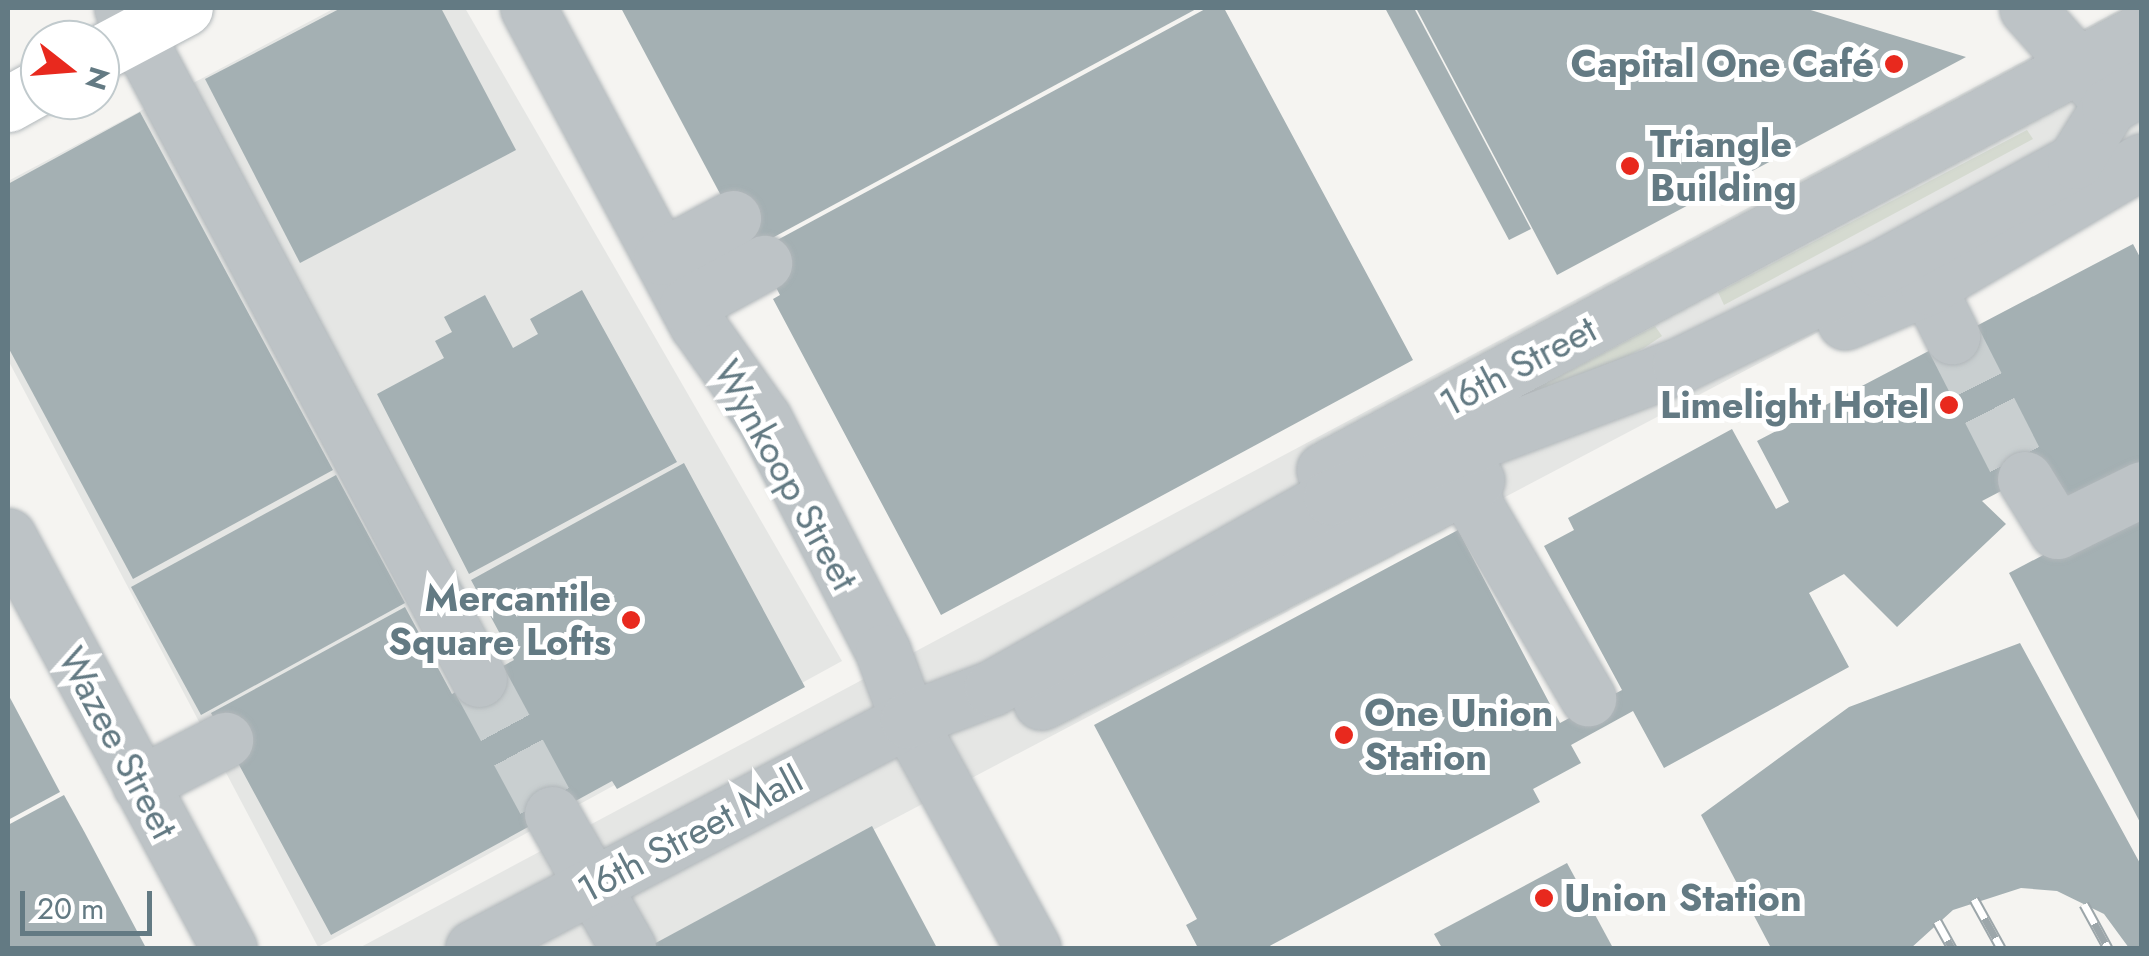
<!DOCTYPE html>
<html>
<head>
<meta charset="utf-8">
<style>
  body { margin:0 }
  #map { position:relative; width:2149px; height:956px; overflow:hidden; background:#f5f4f1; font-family:Jost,sans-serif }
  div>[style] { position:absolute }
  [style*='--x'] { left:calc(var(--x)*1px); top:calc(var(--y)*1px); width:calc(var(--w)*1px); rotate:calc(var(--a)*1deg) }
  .built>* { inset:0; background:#e5e6e4 }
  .green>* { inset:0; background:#d5dad0 }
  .building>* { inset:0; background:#a4b0b3 }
  .minor-tunnel>* { height:55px; margin-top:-27.5px; transform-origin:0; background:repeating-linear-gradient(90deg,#c9cfd0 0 55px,transparent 0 83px) }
  .roads { filter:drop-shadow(0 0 2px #b1b7ba) drop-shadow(0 0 2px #b1b7ba) }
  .minor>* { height:55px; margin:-27.5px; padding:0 27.5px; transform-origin:27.5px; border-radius:27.5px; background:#bdc3c6 }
  .major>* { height:55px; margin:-27.5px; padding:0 27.5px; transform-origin:27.5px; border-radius:27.5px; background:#fff }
  .rail>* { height:11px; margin-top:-5.5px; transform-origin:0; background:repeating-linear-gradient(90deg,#fff 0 22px,#9ca6aa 0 44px); box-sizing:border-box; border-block:2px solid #9ca6aa }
  .dots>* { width:28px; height:28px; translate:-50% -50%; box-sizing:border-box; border:5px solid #fff; border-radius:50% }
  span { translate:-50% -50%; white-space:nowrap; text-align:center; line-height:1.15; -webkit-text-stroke:10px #fff; paint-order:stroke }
  .poi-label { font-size:38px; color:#637a83; font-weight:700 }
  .right { translate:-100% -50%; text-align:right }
  .left { translate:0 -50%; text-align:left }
  .street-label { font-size:38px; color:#637a83 }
  .frame { position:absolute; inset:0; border:10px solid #637a83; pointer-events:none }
  .north { position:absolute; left:20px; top:20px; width:100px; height:100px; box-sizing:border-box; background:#fff; border:2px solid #c1cacd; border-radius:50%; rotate:107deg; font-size:28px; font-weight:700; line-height:40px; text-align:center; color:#637a83 }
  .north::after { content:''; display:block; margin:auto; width:35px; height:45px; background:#e8291e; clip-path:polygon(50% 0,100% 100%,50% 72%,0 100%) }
  .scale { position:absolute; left:20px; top:891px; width:132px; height:45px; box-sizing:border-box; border:5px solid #637a83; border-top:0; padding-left:12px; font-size:30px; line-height:35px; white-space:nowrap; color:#637a83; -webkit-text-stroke:8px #fff; paint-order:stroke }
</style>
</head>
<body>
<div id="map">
  <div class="built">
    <div style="clip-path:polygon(335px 8px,465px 8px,842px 661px,318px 947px,8px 360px,8px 181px)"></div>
    <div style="clip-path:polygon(2123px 8px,2141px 8px,2141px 162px,649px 948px,359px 948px)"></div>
  </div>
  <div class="green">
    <div style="clip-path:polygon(2027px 130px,2033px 139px,1724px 305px,1718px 292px)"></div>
    <div style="clip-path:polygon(1655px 326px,1662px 336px,1644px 348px,1549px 395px,1514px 400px)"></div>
  </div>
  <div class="building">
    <div style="clip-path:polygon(341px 8px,441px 8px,516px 150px,300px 263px,205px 79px)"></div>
    <div style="clip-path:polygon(621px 8px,1198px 8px,750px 250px)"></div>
    <div style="clip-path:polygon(1207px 8px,1224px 8px,1413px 360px,941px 615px,773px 299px,780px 295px,757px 251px)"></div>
    <div style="clip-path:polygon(1385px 8px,1414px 8px,1531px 229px,1509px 240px)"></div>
    <div style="clip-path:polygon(1416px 8px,1804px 8px,1966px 57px,1557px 275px)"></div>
    <div style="clip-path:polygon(140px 112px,333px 470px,133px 579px,8px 347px,8px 184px)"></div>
    <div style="clip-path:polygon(2133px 244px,2142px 261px,2142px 476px,2050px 526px,2026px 478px,1982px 501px,2006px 524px,1897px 627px,1844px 574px,1809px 593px,1849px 667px,1664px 768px,1633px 711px,1571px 745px,1581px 763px,1533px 789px,1540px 802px,1266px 948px,1198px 948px,1186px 925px,1197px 919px,1094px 725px,1458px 530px,1560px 723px,1622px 690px,1544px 546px,1574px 530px,1568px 518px,1732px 429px,1776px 509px,1789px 502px,1757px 441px)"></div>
    <div style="clip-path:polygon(582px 290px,677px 462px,469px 574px,377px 394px,444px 358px,435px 341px,452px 332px,444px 317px,485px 295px,513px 348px,538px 334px,530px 319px)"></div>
    <div style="clip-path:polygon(684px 463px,805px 687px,617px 789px,612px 781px,331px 935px,211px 713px,405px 607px,452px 694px,514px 660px,471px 580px)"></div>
    <div style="clip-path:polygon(336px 475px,405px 603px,201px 715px,131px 587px)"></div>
    <div style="clip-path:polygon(2142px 503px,2142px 826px,2009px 573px)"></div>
    <div style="clip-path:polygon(2020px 643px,2142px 867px,2142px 948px,2129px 948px,2104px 914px,2057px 891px,2021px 888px,1953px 910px,1911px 948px,1771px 948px,1701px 815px,1849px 707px)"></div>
    <div style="clip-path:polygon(8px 694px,60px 792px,8px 820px)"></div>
    <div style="clip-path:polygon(64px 795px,85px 833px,146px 948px,8px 948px,8px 825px)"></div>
    <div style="clip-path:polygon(872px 826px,937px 948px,653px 948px,652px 945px)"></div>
    <div style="clip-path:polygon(1567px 863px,1613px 948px,1442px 948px,1434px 934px)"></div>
  </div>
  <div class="minor-tunnel">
    <div style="--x:1952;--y:336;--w:161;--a:63"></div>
    <div style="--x:479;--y:679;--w:153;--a:61.6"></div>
  </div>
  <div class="roads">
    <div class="minor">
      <div style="--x:122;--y:8;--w:760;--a:61.99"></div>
      <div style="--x:528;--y:8;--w:358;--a:61.9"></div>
      <div style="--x:697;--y:324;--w:116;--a:54.8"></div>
      <div style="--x:764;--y:419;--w:262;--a:62.9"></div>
      <div style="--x:883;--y:652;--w:72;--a:69.8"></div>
      <div style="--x:908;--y:720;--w:260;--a:61.3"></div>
      <div style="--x:2027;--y:8;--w:106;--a:48.5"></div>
      <div style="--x:1911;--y:253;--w:93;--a:63.7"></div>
      <div style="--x:661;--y:257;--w:82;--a:-28.4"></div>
      <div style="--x:687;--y:305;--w:88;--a:-28.6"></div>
      <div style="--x:1845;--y:322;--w:90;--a:-22.9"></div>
      <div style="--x:1928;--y:287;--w:248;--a:-30.5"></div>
      <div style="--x:1455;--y:452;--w:65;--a:68.2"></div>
      <div style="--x:1479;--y:512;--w:216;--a:59.6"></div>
      <div style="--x:1324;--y:470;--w:928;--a:-28.22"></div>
      <div style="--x:2025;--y:479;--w:61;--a:58.4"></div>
      <div style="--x:2057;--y:531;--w:95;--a:-26.3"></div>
      <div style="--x:8;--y:536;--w:468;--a:61.8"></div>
      <div style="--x:1041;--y:702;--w:489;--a:-27"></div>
      <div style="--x:140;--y:784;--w:96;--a:-27.4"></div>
      <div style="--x:552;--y:814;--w:154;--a:60.4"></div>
      <div style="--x:473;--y:948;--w:491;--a:-27.7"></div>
      <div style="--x:908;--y:720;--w:90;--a:-20.9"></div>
      <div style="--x:992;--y:688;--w:389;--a:-29.4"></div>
      <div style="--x:1331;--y:497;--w:373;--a:-20.7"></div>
      <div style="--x:1680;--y:365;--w:220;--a:-25.9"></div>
      <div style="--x:1878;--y:269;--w:225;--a:-28.7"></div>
      <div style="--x:2075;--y:161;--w:65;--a:-58.3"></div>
      <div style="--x:2109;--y:106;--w:38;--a:-30"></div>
    </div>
    <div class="major">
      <div style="--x:100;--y:53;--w:96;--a:-27.9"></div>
      <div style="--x:8;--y:104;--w:37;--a:-29"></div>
    </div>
  </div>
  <div class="rail">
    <div style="--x:1974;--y:899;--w:56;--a:61.1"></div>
    <div style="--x:2084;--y:904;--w:50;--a:61.4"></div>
    <div style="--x:1937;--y:921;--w:31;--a:61"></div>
  </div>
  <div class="dots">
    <div style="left:1894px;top:64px;background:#e8291e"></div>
    <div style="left:1630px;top:166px;background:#e8291e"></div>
    <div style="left:1949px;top:405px;background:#e8291e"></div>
    <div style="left:631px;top:620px;background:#e8291e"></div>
    <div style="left:1344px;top:735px;background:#e8291e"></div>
    <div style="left:1544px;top:898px;background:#e8291e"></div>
  </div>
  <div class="poi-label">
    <span class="right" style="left:1874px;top:64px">Capital One Café</span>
    <span class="left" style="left:1650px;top:166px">Triangle<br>Building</span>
    <span class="right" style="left:1929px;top:405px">Limelight Hotel</span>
    <span class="right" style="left:611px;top:620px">Mercantile<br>Square Lofts</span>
    <span class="left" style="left:1364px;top:735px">One Union<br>Station</span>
    <span class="left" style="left:1564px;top:898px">Union Station</span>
  </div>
  <div class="street-label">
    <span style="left:1518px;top:366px;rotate:-28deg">16th Street</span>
    <span style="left:786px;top:475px;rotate:61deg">Wynkoop Street</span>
    <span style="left:118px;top:743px;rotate:62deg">Wazee Street</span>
    <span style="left:690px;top:834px;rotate:-28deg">16th Street Mall</span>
  </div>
  <div class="frame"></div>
  <div class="north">N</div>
  <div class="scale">20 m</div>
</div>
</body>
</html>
